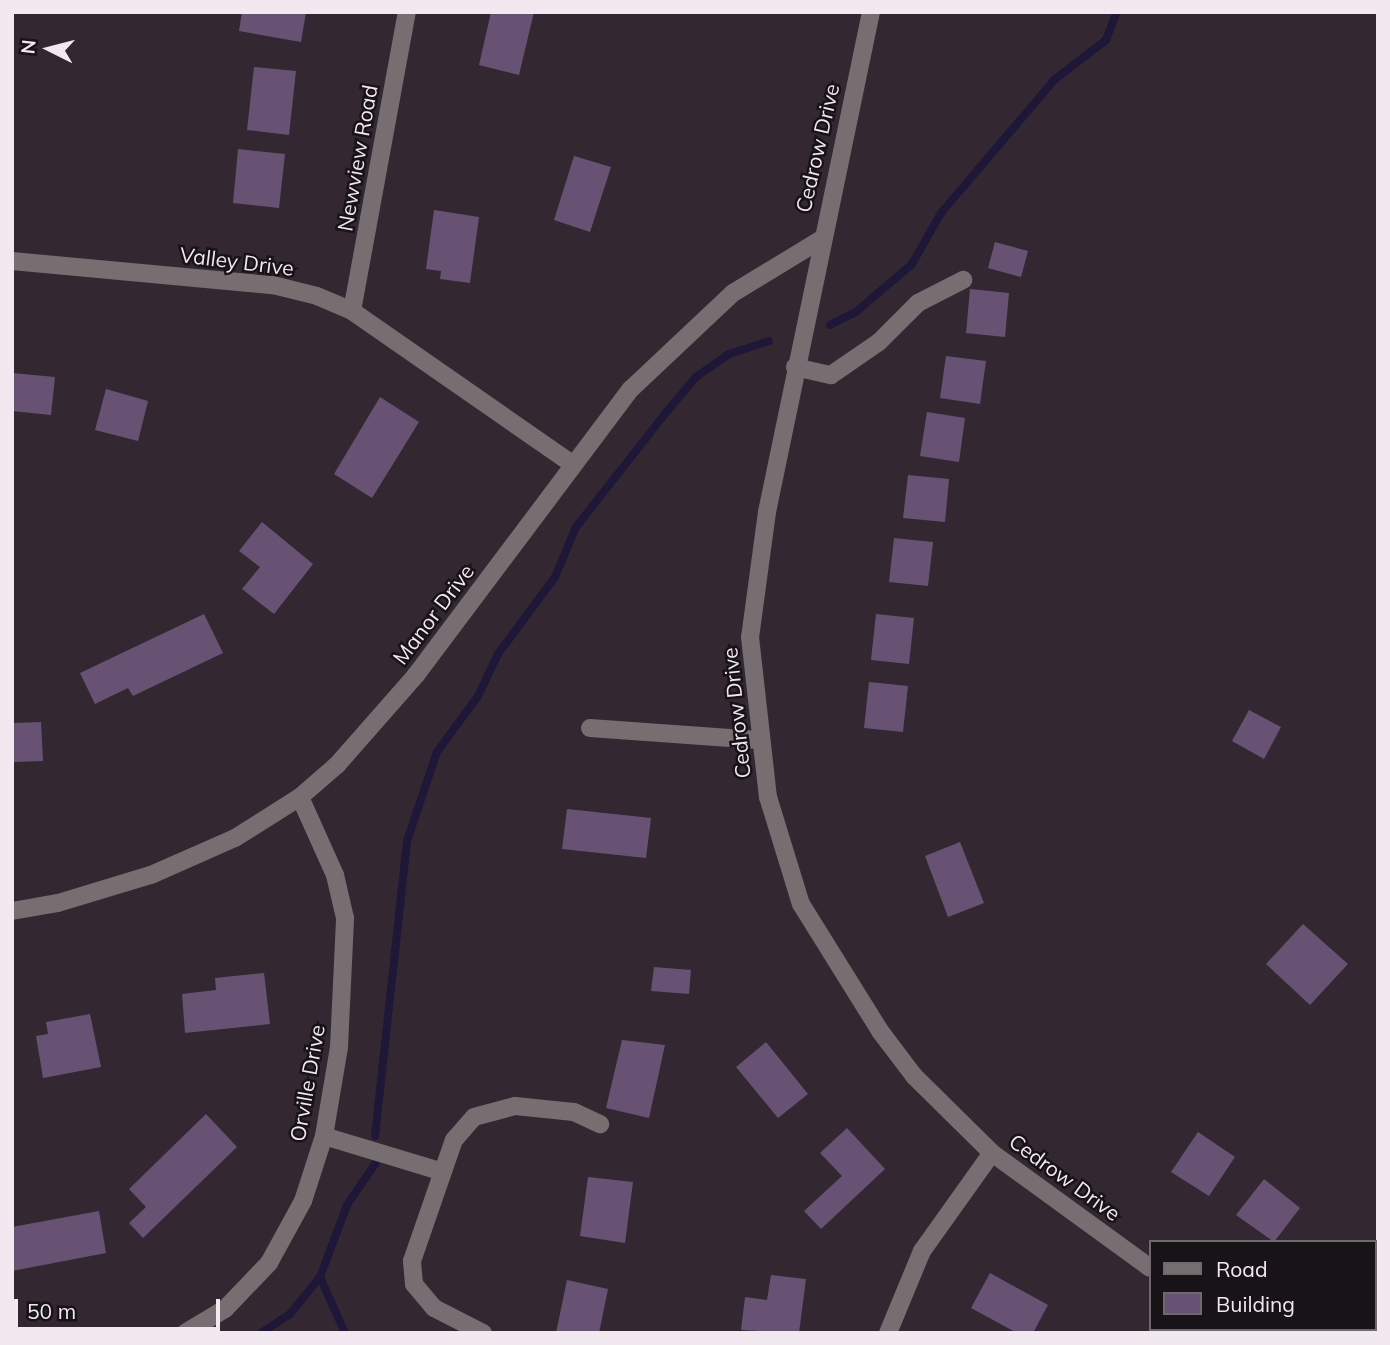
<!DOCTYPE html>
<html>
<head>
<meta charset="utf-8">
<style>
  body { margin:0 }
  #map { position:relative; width:1390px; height:1345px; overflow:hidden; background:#332831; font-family:Mulish,sans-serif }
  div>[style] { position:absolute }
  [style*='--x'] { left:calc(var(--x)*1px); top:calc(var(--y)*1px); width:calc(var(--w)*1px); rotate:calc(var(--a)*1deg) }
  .stream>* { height:8px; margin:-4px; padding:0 4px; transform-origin:4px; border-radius:4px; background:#1e1737 }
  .building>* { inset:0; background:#675274 }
  .minor>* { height:18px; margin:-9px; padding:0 9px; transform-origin:9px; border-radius:9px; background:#766e71 }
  span { translate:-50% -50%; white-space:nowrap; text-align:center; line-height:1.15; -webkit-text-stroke:5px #181317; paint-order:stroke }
  .street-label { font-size:21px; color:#f1e9ef }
  .frame { position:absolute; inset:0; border:14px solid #f1e9ef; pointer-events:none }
  .legend { position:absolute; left:1149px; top:1240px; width:228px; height:91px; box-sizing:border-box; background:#181317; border:2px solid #6f696d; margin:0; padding:9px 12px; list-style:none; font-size:21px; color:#f1e9ef }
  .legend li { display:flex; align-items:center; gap:14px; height:35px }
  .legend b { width:35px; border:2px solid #6f696d }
  .north { position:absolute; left:14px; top:14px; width:70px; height:70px; -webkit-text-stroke:5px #181317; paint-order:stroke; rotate:276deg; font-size:19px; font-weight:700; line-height:28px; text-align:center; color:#f1e9ef }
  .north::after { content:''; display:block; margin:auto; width:24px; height:32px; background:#f1e9ef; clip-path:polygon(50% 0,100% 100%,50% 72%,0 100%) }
  .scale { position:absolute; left:14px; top:1299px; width:206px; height:32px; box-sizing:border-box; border:4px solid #f1e9ef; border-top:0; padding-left:9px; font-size:21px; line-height:24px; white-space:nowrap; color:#f1e9ef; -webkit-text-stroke:5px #181317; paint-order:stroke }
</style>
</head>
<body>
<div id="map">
  <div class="stream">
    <div style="--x:830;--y:325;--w:30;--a:-27"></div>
    <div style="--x:857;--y:311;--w:72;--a:-40.5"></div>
    <div style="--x:912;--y:264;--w:59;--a:-60.4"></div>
    <div style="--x:941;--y:213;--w:175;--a:-49.6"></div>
    <div style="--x:1054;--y:80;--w:66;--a:-37.6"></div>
    <div style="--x:1106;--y:40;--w:30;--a:-69"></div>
    <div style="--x:375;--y:1136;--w:297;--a:-83.8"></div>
    <div style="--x:407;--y:841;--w:94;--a:-71.4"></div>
    <div style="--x:437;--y:752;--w:69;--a:-53.8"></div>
    <div style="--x:478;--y:696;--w:47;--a:-64.5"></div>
    <div style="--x:498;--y:654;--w:96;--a:-53.5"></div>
    <div style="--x:555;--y:577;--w:54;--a:-67.2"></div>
    <div style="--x:576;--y:527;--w:150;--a:-51.8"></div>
    <div style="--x:669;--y:409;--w:42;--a:-49.8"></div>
    <div style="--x:696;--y:377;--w:40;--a:-34.9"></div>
    <div style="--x:729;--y:354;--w:42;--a:-18"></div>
    <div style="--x:320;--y:1277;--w:61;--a:65.9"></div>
    <div style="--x:261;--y:1333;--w:35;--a:-33"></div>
    <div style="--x:290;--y:1314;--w:48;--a:-51"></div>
    <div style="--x:320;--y:1277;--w:77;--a:-69.4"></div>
    <div style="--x:347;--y:1205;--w:50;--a:-55.7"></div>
  </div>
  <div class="building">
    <div style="clip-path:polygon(242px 12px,306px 12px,301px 42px,239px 31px)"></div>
    <div style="clip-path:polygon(491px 12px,534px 12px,519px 75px,479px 65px)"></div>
    <div style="clip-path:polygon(254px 67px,296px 71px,289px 135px,247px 130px)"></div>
    <div style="clip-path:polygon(238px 149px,285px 154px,279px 208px,233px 203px)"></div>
    <div style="clip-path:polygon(574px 156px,611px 167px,590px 232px,554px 220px)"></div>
    <div style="clip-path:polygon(434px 210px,479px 217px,470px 283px,440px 279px,441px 271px,426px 269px)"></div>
    <div style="clip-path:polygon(995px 242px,1028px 251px,1021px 277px,988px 268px)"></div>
    <div style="clip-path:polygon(970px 289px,1009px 293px,1005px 337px,966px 333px)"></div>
    <div style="clip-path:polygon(946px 356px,986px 361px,980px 404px,940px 398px)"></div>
    <div style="clip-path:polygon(12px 373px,55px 377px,51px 415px,12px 411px)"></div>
    <div style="clip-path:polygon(106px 389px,148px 401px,138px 441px,95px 430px)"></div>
    <div style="clip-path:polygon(380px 397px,419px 422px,372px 498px,334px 474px)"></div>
    <div style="clip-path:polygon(927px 412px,965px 418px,959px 462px,920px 456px)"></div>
    <div style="clip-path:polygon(908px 475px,949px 479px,945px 522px,903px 518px)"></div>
    <div style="clip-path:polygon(262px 522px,313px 564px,274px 614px,242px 589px,260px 567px,239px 551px)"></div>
    <div style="clip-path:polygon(894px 538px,933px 542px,928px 586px,889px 582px)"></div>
    <div style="clip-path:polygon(204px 614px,223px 653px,133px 696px,128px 688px,95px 704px,80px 673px)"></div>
    <div style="clip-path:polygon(876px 614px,914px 618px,909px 664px,871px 660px)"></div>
    <div style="clip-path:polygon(869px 682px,908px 686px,903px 732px,864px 728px)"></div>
    <div style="clip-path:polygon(1249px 710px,1281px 727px,1264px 759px,1232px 741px)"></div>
    <div style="clip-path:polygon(41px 722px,43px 761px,12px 762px,12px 723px)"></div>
    <div style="clip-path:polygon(567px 809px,651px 818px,646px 858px,562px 849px)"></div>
    <div style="clip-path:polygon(960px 842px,984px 903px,948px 917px,925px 856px)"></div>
    <div style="clip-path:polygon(1303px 924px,1348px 964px,1310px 1005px,1266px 964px)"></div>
    <div style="clip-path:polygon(654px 967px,691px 970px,689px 994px,651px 991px)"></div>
    <div style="clip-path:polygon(264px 973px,270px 1024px,185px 1033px,182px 994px,216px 990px,215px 978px)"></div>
    <div style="clip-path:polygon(90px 1014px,101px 1067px,43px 1078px,36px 1036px,48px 1034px,46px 1022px)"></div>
    <div style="clip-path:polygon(622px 1040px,665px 1045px,649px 1118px,606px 1108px)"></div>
    <div style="clip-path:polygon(766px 1042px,808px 1094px,778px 1118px,736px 1067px)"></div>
    <div style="clip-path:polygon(206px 1114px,237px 1147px,143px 1238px,129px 1223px,146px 1207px,129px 1189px)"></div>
    <div style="clip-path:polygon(847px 1128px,885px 1169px,821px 1229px,804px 1211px,842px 1176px,820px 1153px)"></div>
    <div style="clip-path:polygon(1198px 1132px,1235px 1157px,1209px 1196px,1171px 1172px)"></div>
    <div style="clip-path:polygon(588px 1177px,633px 1182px,625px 1243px,580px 1236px)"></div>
    <div style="clip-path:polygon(1264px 1179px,1300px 1208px,1274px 1242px,1236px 1215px)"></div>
    <div style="clip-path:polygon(99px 1211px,106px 1253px,12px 1271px,12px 1227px)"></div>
    <div style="clip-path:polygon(990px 1273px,1048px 1305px,1033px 1333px,1017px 1333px,971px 1308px)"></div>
    <div style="clip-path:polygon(771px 1275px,806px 1279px,799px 1333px,741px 1330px,745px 1297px,767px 1300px)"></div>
    <div style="clip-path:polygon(567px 1280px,608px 1289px,599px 1333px,556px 1333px)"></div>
  </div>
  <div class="minor">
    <div style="--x:871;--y:12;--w:511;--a:101.75"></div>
    <div style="--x:767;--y:512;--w:126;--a:97.7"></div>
    <div style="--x:750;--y:637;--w:161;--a:83.6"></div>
    <div style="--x:768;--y:797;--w:112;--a:72.9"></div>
    <div style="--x:801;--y:904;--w:150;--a:58.1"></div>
    <div style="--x:880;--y:1031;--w:56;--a:52.9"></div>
    <div style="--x:914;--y:1076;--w:110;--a:44.6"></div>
    <div style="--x:992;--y:1153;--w:195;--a:36"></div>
    <div style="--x:12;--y:261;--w:262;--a:5.3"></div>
    <div style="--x:273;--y:285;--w:45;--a:14"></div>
    <div style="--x:317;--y:296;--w:38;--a:23"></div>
    <div style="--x:352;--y:311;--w:268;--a:34.8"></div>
    <div style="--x:352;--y:311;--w:304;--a:-79.6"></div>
    <div style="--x:795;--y:367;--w:37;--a:13"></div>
    <div style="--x:831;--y:375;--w:58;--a:-34.5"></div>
    <div style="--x:879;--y:342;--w:55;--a:-45"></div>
    <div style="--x:918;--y:303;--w:51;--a:-27.1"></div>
    <div style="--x:590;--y:728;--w:168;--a:4.1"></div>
    <div style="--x:12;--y:911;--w:47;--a:-9.9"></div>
    <div style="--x:58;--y:903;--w:97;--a:-16.8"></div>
    <div style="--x:151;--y:875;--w:92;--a:-23.8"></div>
    <div style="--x:235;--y:838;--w:77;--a:-32.2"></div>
    <div style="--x:300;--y:797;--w:49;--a:-40.9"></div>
    <div style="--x:337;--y:765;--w:120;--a:-48.7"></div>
    <div style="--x:416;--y:675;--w:358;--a:-53.1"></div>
    <div style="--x:631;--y:389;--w:140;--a:-43.3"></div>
    <div style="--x:733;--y:293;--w:102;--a:-31.3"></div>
    <div style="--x:324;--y:1136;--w:124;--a:16.8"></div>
    <div style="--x:1239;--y:1329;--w:6;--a:39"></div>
    <div style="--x:185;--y:1333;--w:47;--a:-31"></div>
    <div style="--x:225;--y:1309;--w:64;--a:-46.3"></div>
    <div style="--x:269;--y:1263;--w:71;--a:-61.3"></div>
    <div style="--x:303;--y:1201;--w:68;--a:-72.1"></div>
    <div style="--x:324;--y:1136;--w:90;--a:-80.4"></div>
    <div style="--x:339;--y:1047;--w:129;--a:-87.3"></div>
    <div style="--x:345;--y:918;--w:44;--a:-103.1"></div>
    <div style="--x:335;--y:875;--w:85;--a:-114.2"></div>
    <div style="--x:483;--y:1333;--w:55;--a:-153"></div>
    <div style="--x:434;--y:1308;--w:31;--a:-130"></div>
    <div style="--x:414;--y:1284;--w:23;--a:-95"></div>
    <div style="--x:412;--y:1261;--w:128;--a:-70.9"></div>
    <div style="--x:454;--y:1140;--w:30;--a:-49"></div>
    <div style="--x:474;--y:1117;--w:42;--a:-15"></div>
    <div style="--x:515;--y:1106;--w:59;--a:5.8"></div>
    <div style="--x:574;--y:1112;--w:29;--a:25"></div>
    <div style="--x:888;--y:1333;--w:89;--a:-67.5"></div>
    <div style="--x:922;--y:1251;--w:120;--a:-54.5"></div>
  </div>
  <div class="street-label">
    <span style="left:817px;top:148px;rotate:-77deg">Cedrow Drive</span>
    <span style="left:357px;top:158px;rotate:-80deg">Newview Road</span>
    <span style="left:237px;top:261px;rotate:7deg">Valley Drive</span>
    <span style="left:433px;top:614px;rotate:-53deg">Manor Drive</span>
    <span style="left:736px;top:713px;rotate:-96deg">Cedrow Drive</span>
    <span style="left:307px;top:1083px;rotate:-80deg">Orville Drive</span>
    <span style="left:1065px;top:1177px;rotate:36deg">Cedrow Drive</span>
  </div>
  <div class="frame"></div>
  <ul class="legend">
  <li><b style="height:9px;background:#766e71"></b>Road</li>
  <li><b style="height:19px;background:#675274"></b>Building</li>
  </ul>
  <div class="north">N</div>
  <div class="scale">50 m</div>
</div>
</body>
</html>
